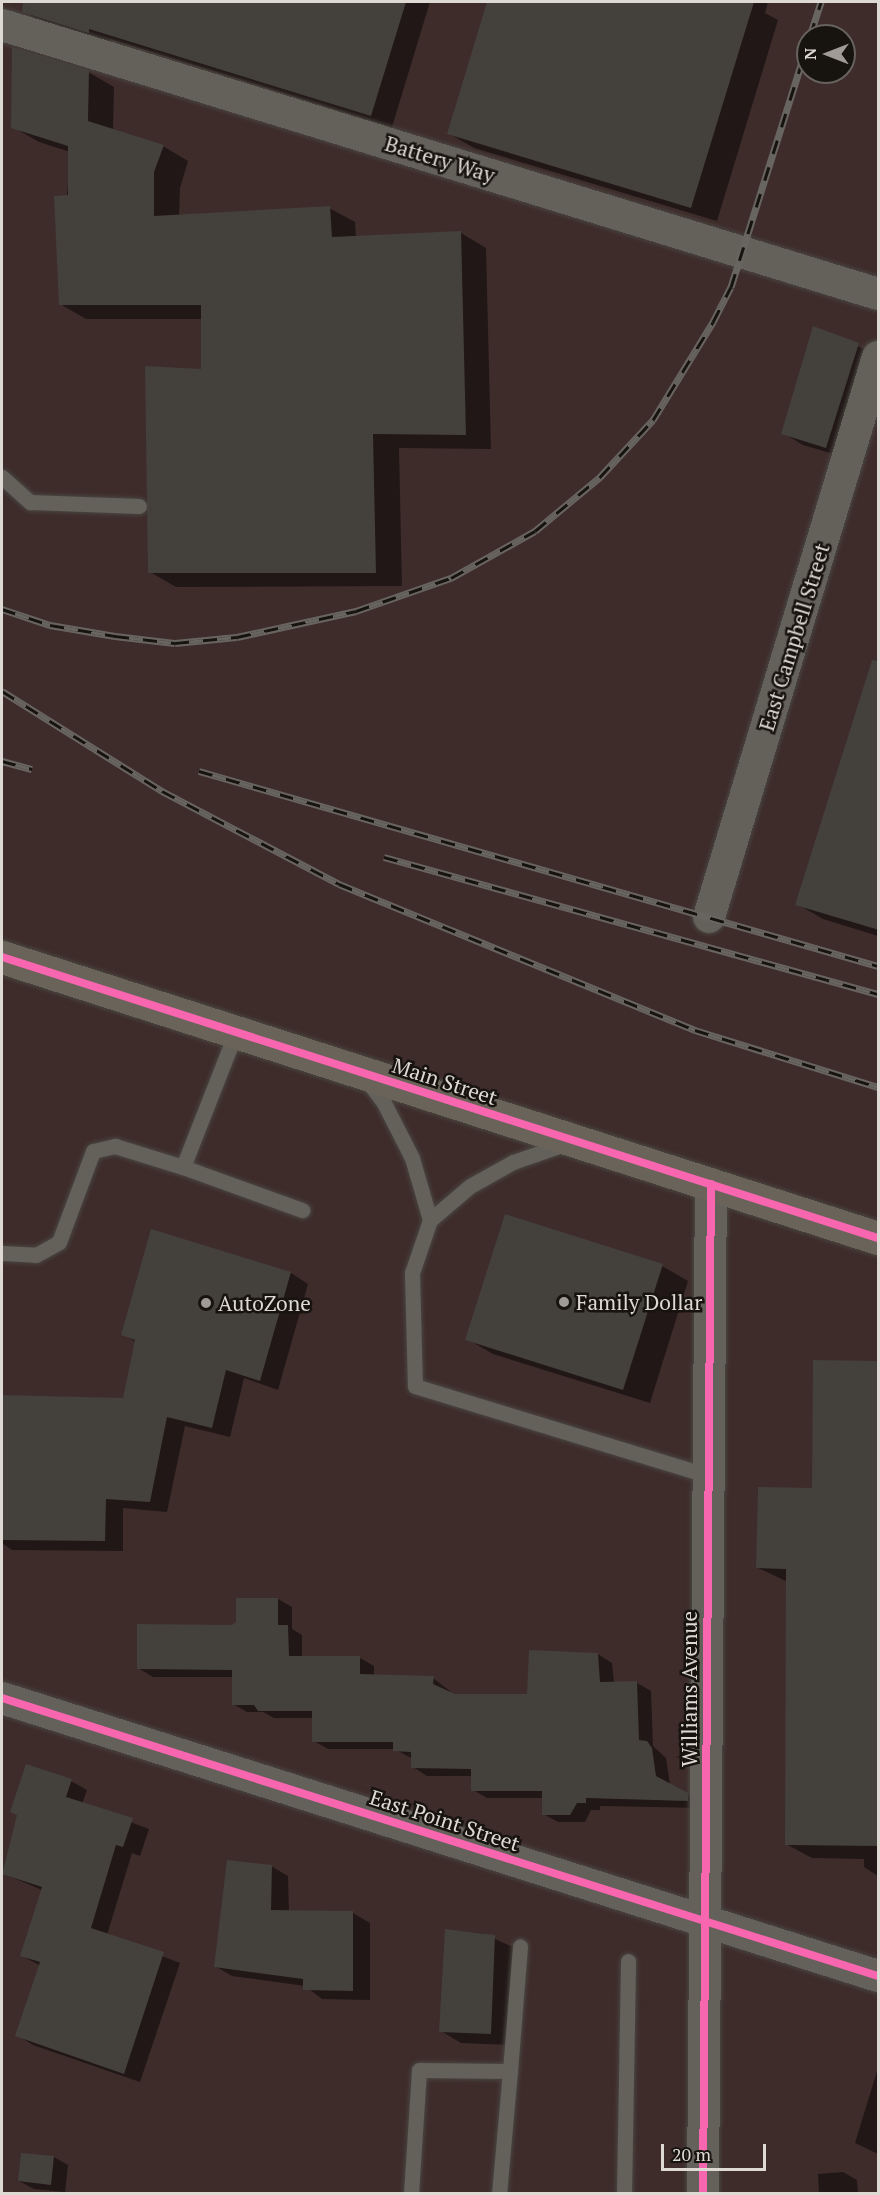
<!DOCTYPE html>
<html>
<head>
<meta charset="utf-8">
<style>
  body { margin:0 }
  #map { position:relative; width:880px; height:2195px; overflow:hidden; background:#2d2923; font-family:"PT Serif",serif }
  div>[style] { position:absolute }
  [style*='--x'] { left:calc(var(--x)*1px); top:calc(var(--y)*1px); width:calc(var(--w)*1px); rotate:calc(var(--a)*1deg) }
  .commercial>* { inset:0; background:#3e2c2a }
  .shadow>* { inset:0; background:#0007 }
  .building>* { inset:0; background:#44403c }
  .roads { filter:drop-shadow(0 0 2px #494640) drop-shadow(0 0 2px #494640) }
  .lane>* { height:15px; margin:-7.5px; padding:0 7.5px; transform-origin:7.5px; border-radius:7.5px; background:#64605a }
  .street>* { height:32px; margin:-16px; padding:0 16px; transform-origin:16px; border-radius:16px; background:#64605a }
  .primary>* { height:33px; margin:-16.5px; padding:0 16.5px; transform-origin:16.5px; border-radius:16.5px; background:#6a6359 }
  .rail>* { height:7px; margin-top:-3.5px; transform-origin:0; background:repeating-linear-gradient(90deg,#17130e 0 14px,#686560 0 28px); box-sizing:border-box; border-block:2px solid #686560 }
  .cycleway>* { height:8px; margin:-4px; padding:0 4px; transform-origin:4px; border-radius:4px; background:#f766af }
  .dots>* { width:16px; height:16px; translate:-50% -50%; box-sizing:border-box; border:3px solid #17130e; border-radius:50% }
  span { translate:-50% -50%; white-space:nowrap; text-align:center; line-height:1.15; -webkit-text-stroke:5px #17130e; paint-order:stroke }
  .street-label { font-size:21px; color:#ded9d2 }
  .poi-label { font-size:21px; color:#ded9d2 }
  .left { translate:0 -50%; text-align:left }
  .frame { position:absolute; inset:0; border:3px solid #ded9d2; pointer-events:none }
  .north { position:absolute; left:796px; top:24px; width:60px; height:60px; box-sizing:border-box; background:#17130e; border:2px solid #67625c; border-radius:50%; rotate:270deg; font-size:16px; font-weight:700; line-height:24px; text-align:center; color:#ded9d2 }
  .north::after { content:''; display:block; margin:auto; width:21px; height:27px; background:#a09b95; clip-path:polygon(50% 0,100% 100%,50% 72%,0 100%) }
  .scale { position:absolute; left:661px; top:2144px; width:105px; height:27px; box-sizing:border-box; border:3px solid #ded9d2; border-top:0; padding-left:8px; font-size:18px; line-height:21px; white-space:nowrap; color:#ded9d2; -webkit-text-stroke:4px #17130e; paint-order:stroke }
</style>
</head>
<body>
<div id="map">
  <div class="commercial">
    <div style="clip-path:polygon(evenodd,2px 2px,878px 2px,878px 2193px,2px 2193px,2px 2px,808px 36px,844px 36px,844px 72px,808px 72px,808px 36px)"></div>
  </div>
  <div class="shadow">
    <div style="clip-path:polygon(26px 2px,430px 2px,392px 127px,110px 39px,110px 44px,44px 23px,23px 11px)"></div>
    <div style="clip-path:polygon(489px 2px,768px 2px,765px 13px,778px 20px,717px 221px,474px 148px,448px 133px)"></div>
    <div style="clip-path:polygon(88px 72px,114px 87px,113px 131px,163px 146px,188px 161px,180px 188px,179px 216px,329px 208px,355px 222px,356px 238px,461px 233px,486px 248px,491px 449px,399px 448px,402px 586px,176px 587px,150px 572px,203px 370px,202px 319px,86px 319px,60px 304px,70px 152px,39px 142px,13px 127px)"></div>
    <div style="clip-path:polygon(814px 328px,878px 355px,847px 458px,803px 445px,783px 433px)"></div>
    <div style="clip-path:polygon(878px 667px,878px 936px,823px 919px,797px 904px)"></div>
    <div style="clip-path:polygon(152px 1231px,291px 1273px,308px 1284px,278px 1390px,244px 1378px,230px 1437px,185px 1426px,167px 1512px,123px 1508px,123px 1551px,12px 1550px,2px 1543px,2px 1396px,124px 1400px,136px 1342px,122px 1334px)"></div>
    <div style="clip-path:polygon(662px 1266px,688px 1281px,650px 1403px,493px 1354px,467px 1339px)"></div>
    <div style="clip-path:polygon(878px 1362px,878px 1876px,864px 1867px,864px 1859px,812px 1858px,786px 1844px,788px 1582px,758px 1568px,813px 1490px)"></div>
    <div style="clip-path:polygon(278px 1599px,292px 1607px,292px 1629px,302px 1635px,302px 1657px,360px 1658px,374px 1666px,374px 1676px,433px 1678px,455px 1695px,528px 1695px,598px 1654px,612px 1663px,614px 1683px,637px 1683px,651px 1691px,653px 1746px,666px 1758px,670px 1785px,702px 1803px,702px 1808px,600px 1806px,600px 1810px,591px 1810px,585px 1822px,558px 1822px,543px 1814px,543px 1798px,487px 1798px,473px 1790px,473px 1776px,427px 1776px,413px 1767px,413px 1759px,394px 1749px,328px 1749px,314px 1741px,313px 1718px,274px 1718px,263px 1712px,247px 1712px,233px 1704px,233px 1677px,153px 1677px,138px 1668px,232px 1627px)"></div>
    <div style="clip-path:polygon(71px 1781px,87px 1790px,82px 1804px,149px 1829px,140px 1856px,132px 1853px,107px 1935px,180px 1963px,140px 2082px,33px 2045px,17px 2035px,41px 1966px,22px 1956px,42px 1890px,2px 1873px,18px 1816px)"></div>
    <div style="clip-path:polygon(271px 1866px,288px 1876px,289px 1912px,353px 1913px,370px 1923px,370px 2000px,322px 1999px,305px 1986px,232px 1976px,215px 1966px)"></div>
    <div style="clip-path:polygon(446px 1930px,482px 1933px,515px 1948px,511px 2045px,461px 2043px,441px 2031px)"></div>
    <div style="clip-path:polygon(878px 2068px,878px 2154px,855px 2143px)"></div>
    <div style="clip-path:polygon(54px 2157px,68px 2165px,65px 2192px,34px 2189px,19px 2181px)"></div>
    <div style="clip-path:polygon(843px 2172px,857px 2180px,858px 2194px,819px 2194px,818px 2174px)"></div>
  </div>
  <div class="building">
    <div style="clip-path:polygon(23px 2px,406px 2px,371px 116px,89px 29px,89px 33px,22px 12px)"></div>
    <div style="clip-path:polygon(487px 2px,754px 2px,691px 208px,447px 134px)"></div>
    <div style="clip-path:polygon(12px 47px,89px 70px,88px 121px,164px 145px,154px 172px,154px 216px,330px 206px,332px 237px,461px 231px,466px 435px,373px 434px,376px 573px,148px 573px,145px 366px,201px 369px,201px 305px,59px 305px,54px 196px,68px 195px,68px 146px,11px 128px)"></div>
    <div style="clip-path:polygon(813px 326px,859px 343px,826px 448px,781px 434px)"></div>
    <div style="clip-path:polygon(872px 660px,879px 661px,879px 930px,795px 905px)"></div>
    <div style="clip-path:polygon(505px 1214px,663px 1264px,623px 1390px,465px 1340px)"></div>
    <div style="clip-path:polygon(151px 1229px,291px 1272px,260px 1381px,226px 1370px,212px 1428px,167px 1417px,150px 1502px,106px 1499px,105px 1541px,2px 1540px,2px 1395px,123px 1398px,135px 1340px,121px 1335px)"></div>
    <div style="clip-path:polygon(813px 1360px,879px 1361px,879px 1846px,785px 1845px,786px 1569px,756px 1568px,758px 1487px,812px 1488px)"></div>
    <div style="clip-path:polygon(236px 1598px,278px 1598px,278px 1625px,288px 1625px,289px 1656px,360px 1656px,360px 1674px,434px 1676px,433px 1684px,455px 1694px,527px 1694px,529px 1650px,598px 1653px,600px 1682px,637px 1681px,639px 1740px,647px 1741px,652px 1748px,656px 1776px,688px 1793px,688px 1801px,586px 1798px,586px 1803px,577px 1803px,570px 1815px,542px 1815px,542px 1791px,471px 1791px,471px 1769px,411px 1768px,411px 1752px,393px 1751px,393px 1742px,312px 1742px,312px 1711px,258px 1711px,254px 1705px,232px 1705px,232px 1670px,137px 1669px,137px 1624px,232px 1625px,236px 1622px)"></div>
    <div style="clip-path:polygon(26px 1764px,72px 1779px,66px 1797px,133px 1818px,123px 1847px,116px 1845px,91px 1928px,164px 1952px,124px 2074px,15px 2036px,40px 1962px,20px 1956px,42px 1887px,2px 1874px,17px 1815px,10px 1812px)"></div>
    <div style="clip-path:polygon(227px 1860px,272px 1865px,271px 1910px,353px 1911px,353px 1991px,303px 1990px,303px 1979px,214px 1967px)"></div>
    <div style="clip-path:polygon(445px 1929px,495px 1935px,491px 2034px,439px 2032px)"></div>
    <div style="clip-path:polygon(21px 2153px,54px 2156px,51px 2185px,18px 2181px)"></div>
  </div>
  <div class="roads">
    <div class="lane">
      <div style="--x:2;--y:477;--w:38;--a:42"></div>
      <div style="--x:30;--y:502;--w:109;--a:2.1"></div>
      <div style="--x:366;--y:1079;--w:30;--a:53"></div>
      <div style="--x:384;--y:1103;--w:62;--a:63"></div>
      <div style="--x:412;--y:1158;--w:65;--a:73.8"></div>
      <div style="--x:565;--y:1144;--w:55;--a:160.9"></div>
      <div style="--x:513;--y:1162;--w:49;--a:150.8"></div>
      <div style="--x:470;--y:1186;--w:52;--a:139.6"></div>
      <div style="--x:430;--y:1220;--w:56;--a:108.8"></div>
      <div style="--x:412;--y:1273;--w:113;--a:88.5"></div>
      <div style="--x:415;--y:1386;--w:307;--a:17"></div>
      <div style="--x:183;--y:1167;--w:127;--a:19.9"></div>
      <div style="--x:2;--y:1253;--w:34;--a:3"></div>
      <div style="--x:36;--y:1255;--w:26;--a:-29"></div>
      <div style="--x:59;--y:1242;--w:97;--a:-69.5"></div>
      <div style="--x:93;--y:1151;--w:23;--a:-13"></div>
      <div style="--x:115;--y:1146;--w:71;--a:17.2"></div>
      <div style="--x:183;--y:1167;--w:145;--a:-68.6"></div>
      <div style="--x:510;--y:2071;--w:125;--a:-85.4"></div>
      <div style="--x:411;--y:2194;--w:124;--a:-86.3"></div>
      <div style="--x:419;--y:2070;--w:91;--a:0.6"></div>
      <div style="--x:510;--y:2071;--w:123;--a:95.1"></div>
      <div style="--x:624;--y:2194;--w:233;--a:-89"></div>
    </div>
    <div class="street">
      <div style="--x:2;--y:25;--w:916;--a:17.07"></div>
      <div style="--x:709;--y:917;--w:585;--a:-73.21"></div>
      <div style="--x:2;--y:1698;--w:919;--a:17.61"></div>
      <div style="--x:703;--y:2194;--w:1010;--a:-89.55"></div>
    </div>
    <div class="primary">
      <div style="--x:2;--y:957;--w:920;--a:17.79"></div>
    </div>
  </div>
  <div class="rail">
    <div style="--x:810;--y:36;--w:36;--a:-72"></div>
    <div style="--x:2;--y:609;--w:51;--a:18.4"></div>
    <div style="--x:50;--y:625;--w:66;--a:9.6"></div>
    <div style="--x:115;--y:636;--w:60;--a:6.7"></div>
    <div style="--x:175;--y:643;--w:62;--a:-5.5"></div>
    <div style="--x:237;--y:637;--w:122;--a:-12.3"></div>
    <div style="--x:356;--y:611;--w:101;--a:-19.2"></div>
    <div style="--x:451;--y:578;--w:96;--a:-29.2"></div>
    <div style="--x:535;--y:531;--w:85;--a:-39.7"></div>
    <div style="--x:600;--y:477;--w:78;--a:-47.1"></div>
    <div style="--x:653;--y:420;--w:115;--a:-58.5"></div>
    <div style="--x:713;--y:322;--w:39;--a:-63"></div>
    <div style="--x:731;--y:287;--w:256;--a:-72.5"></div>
    <div style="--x:2;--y:691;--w:189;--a:32"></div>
    <div style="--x:162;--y:791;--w:200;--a:27.7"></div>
    <div style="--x:339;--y:884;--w:385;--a:22.3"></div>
    <div style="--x:695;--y:1030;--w:192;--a:17.3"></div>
    <div style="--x:2;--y:761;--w:31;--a:15"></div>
    <div style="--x:199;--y:771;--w:706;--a:16.02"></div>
    <div style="--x:384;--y:857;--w:513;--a:15.5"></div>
  </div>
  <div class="cycleway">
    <div style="--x:2;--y:957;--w:920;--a:17.79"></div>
    <div style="--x:2;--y:1698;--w:919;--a:17.61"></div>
    <div style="--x:703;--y:2194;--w:1010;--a:-89.55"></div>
  </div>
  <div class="dots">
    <div style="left:564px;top:1302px;background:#a09b95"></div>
    <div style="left:206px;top:1303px;background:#a09b95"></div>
  </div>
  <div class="street-label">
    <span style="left:440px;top:159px;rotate:17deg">Battery Way</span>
    <span style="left:794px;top:637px;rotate:-73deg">East Campbell Street</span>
    <span style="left:445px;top:1081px;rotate:18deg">Main Street</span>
    <span style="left:689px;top:1689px;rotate:-90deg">Williams Avenue</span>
    <span style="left:445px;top:1820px;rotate:18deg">East Point Street</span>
  </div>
  <div class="poi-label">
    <span class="left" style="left:576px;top:1302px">Family Dollar</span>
    <span class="left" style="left:218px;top:1303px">AutoZone</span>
  </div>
  <div class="frame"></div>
  <div class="north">N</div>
  <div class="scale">20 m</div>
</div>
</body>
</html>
